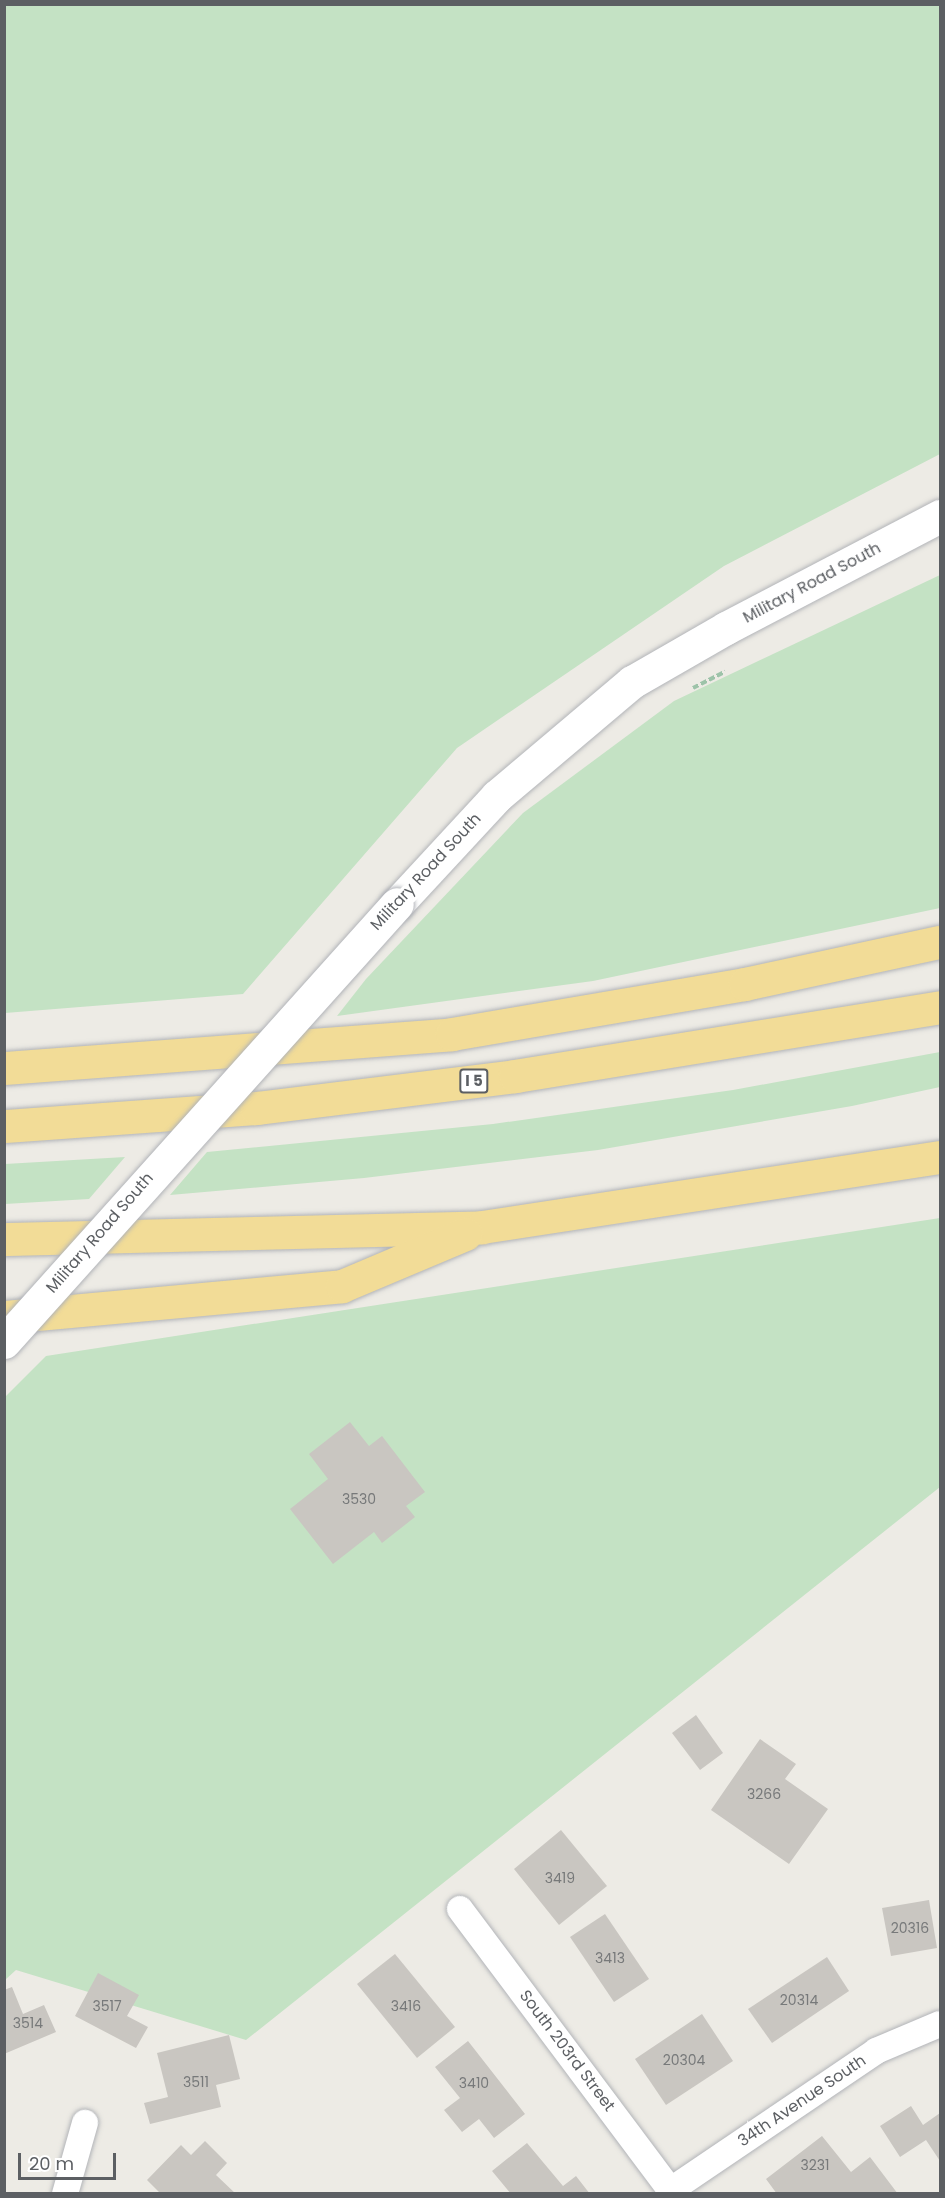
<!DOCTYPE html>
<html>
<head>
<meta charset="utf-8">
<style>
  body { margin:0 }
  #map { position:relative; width:945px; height:2198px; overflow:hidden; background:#edebe5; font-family:Poppins,sans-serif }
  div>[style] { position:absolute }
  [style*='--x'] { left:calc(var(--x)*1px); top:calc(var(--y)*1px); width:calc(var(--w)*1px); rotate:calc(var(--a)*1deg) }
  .green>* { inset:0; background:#c4e2c4 }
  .building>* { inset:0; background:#c9c6c1 }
  .path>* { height:4px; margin-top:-2px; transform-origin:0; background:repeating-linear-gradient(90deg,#9dc3a9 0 6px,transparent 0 9px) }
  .roads { filter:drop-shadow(0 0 2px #b2b4b8) drop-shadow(0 0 2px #b2b4b8) }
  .street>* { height:26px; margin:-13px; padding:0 13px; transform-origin:13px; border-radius:13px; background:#fff }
  .secondary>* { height:33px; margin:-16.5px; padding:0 16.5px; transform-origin:16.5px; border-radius:16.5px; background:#fff }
  .highway>* { height:33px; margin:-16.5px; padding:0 16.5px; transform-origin:16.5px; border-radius:16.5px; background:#f2dc97 }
  .bridges { filter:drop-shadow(0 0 2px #b1b3b8) drop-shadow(0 0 2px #b1b3b8) }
  .secondary-bridge>* { height:33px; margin:-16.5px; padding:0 16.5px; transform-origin:16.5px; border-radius:16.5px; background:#fff }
  span { translate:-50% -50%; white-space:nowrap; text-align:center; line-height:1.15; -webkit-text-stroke:6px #fff; paint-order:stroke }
  .number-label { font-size:14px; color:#77797a }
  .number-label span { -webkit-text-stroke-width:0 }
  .shield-label span { padding:2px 4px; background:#fff; border:2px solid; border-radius:4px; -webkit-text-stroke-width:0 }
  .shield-label { font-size:15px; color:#5c5f63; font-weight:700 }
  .street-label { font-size:16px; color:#5c5f63 }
  .frame { position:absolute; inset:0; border:6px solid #5c5f63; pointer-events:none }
  .scale { position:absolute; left:18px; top:2153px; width:98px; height:27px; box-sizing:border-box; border:3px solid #5c5f63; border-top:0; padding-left:8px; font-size:18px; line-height:21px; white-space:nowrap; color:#5c5f63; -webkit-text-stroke:4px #fff; paint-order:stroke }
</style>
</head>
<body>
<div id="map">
  <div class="green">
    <div style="clip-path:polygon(4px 5px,940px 5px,940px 454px,724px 566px,457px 748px,243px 994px,5px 1013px)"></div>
    <div style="clip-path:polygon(940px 575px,940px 908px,593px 981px,337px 1016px,366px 979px,523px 813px,674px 701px)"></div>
    <div style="clip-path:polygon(940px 1052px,940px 1087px,852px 1106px,598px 1150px,364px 1178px,170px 1195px,207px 1152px,493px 1124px,733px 1090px)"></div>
    <div style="clip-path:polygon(125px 1157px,89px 1199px,5px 1204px,5px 1164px)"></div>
    <div style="clip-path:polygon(940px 1218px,940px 1487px,246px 2040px,16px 1970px,5px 1980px,5px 1397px,46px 1356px)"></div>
  </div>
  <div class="building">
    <div style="clip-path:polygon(350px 1422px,369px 1446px,382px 1436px,425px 1492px,406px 1506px,415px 1517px,382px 1543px,374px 1532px,333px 1564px,290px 1509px,328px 1479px,309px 1454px)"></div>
    <div style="clip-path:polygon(696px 1715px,723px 1753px,700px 1770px,672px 1733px)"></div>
    <div style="clip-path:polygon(760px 1739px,796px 1764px,785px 1779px,828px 1809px,789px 1864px,711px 1810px)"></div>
    <div style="clip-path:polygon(561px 1830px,607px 1886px,559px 1925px,514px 1869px)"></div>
    <div style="clip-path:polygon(929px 1900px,937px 1948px,891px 1956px,882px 1908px)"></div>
    <div style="clip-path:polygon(605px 1914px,649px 1979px,614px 2002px,570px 1937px)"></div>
    <div style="clip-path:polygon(395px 1954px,455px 2027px,417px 2058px,357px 1984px)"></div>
    <div style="clip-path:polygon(827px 1957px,849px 1991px,772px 2043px,748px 2009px)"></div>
    <div style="clip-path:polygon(98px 1973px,139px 1995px,127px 2016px,148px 2027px,136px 2048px,75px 2016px)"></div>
    <div style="clip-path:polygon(12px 1987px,23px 2014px,44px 2005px,56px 2032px,4px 2054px,4px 1990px)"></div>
    <div style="clip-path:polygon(702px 2014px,733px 2061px,666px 2105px,635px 2059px)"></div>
    <div style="clip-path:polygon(229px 2035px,240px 2079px,216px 2085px,221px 2107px,150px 2124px,144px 2103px,168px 2097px,157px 2053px)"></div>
    <div style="clip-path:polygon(468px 2041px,525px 2114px,494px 2138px,479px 2119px,462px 2132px,444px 2110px,460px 2098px,435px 2067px)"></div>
    <div style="clip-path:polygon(911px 2106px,923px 2125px,940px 2113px,940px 2161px,926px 2140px,900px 2157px,880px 2126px)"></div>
    <div style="clip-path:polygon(822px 2136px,851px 2172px,870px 2157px,898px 2194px,777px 2194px,766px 2179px)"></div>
    <div style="clip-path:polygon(205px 2141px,227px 2163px,216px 2175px,236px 2194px,161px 2194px,147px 2180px,181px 2145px,191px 2155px)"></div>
    <div style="clip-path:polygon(527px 2143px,563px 2186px,576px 2176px,590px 2194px,511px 2194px,492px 2171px)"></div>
  </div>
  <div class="path">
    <div style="--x:693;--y:688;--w:36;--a:-27"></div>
  </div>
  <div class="roads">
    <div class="street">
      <div style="--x:460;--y:1909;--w:356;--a:53.2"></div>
      <div style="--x:671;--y:2190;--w:248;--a:-34.1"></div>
      <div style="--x:876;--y:2051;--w:69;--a:-22.9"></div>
      <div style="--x:65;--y:2194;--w:74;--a:-74.3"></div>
    </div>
    <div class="secondary">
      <div style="--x:397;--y:904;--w:147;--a:-47.2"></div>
      <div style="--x:497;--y:796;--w:177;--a:-40.2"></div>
      <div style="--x:632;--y:682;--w:108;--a:-29.9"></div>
      <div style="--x:726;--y:628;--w:242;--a:-27.6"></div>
    </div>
    <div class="highway">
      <div style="--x:4;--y:1068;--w:449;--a:-4.3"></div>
      <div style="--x:452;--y:1034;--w:297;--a:-9.7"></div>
      <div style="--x:745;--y:984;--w:199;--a:-12.2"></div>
      <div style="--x:4;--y:1126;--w:253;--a:-4.1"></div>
      <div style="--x:256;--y:1108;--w:261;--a:-7"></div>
      <div style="--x:515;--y:1076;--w:431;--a:-9.2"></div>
      <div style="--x:4;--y:1239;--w:478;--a:-1.4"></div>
      <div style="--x:482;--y:1227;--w:463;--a:-8.7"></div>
      <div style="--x:4;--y:1317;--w:339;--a:-5.2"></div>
      <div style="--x:342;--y:1286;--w:134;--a:-22.9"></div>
    </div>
  </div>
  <div class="bridges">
    <div class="secondary-bridge">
      <div style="--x:4;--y:1342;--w:588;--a:-48.1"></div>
    </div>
  </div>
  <div class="number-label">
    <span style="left:359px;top:1499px">3530</span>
    <span style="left:764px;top:1794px">3266</span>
    <span style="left:560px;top:1878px">3419</span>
    <span style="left:910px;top:1928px">20316</span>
    <span style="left:610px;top:1958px">3413</span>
    <span style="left:799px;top:2000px">20314</span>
    <span style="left:107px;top:2006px">3517</span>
    <span style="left:406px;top:2006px">3416</span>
    <span style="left:28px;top:2023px">3514</span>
    <span style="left:684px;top:2060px">20304</span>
    <span style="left:196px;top:2082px">3511</span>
    <span style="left:474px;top:2083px">3410</span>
    <span style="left:815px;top:2165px">3231</span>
  </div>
  <div class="shield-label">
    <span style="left:474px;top:1081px">I 5</span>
  </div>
  <div class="street-label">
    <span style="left:812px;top:583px;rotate:-28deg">Military Road South</span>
    <span style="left:426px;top:872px;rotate:-47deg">Military Road South</span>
    <span style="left:100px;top:1233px;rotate:-49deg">Military Road South</span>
    <span style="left:567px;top:2051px;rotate:53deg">South 203rd Street</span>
    <span style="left:802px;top:2101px;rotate:-34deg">34th Avenue South</span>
  </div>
  <div class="frame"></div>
  <div class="scale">20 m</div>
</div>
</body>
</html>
